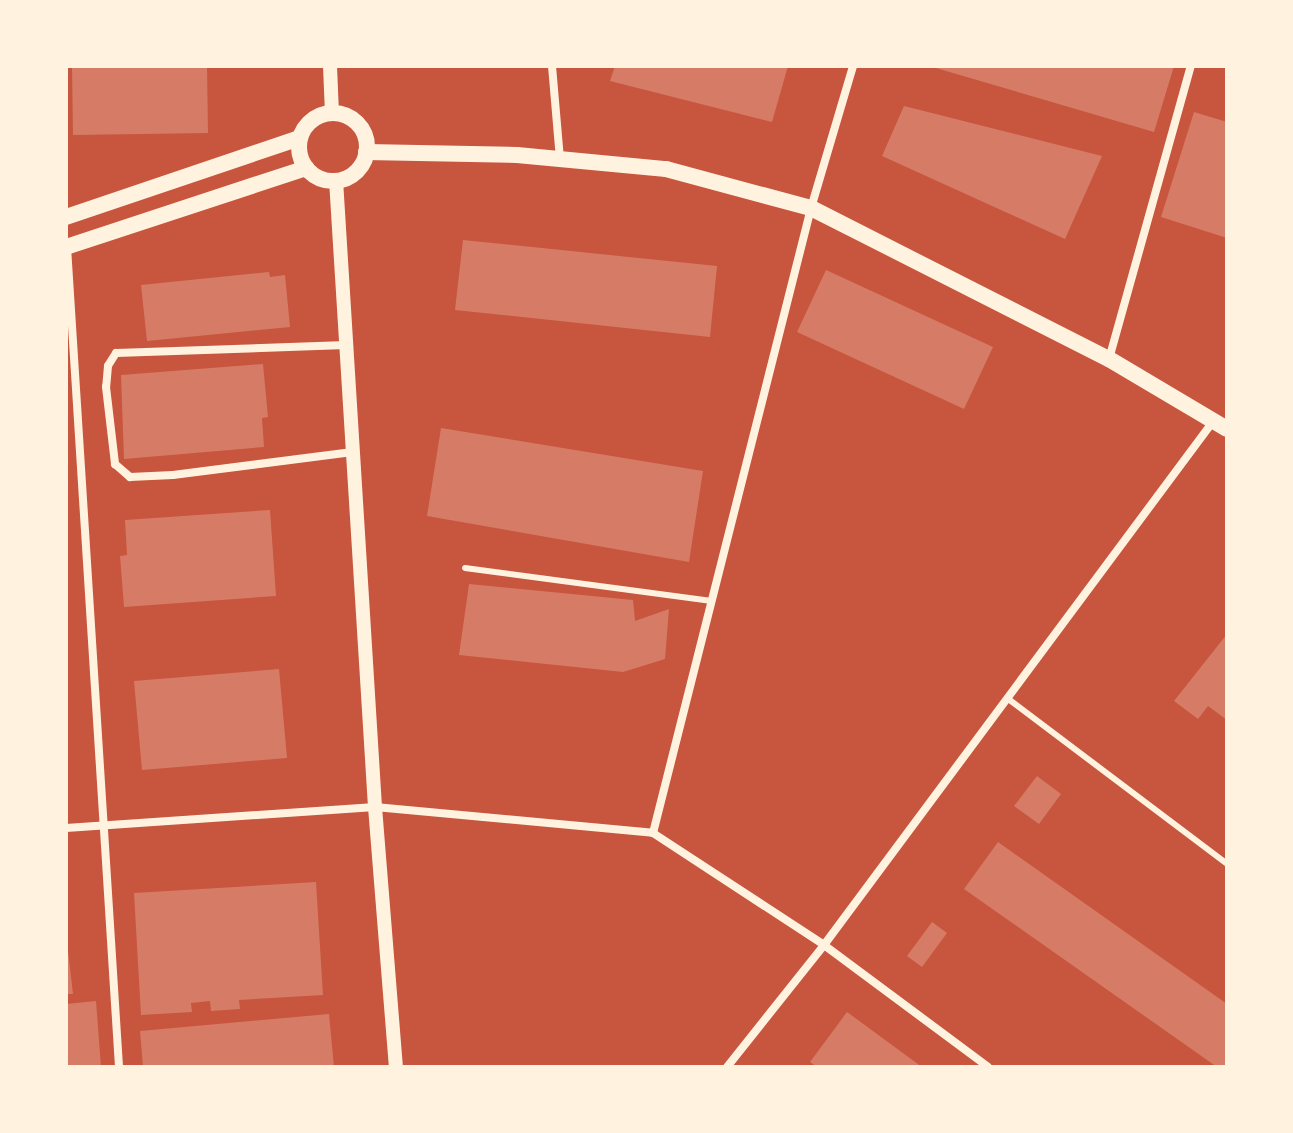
<!DOCTYPE html>
<html>
<head>
<meta charset="utf-8">
<style>
  body { margin:0 }
  #map { position:relative; width:1293px; height:1133px; overflow:hidden; background:#c8553d; font-family:Quicksand,sans-serif }
  div>[style] { position:absolute }
  [style*='--x'] { left:calc(var(--x)*1px); top:calc(var(--y)*1px); width:calc(var(--w)*1px); rotate:calc(var(--a)*1deg) }
  .building>* { inset:0; background:#d67c66 }
  .service>* { height:6px; margin:-3px; padding:0 3px; transform-origin:3px; border-radius:3px; background:#fff3e0 }
  .minor>* { height:8px; margin:-4px; padding:0 4px; transform-origin:4px; border-radius:4px; background:#fff3e0 }
  .tertiary>* { height:14px; margin:-7px; padding:0 7px; transform-origin:7px; border-radius:7px; background:#fff3e0 }
  .secondary>* { height:16px; margin:-8px; padding:0 8px; transform-origin:8px; border-radius:8px; background:#fff3e0 }
  .secondary>.ring { margin:-8px; padding:0; box-sizing:content-box; background:none; border:16px solid #fff3e0; border-radius:50% }
  span { translate:-50% -50%; white-space:nowrap; text-align:center; line-height:1.15; -webkit-text-stroke:7px #fff3e0; paint-order:stroke }
  .frame { position:absolute; inset:0; border:68px solid #fff3e0; pointer-events:none }
</style>
</head>
<body>
<div id="map">
  <div class="building">
    <div style="clip-path:polygon(72px 66px,207px 66px,208px 133px,73px 135px)"></div>
    <div style="clip-path:polygon(615px 66px,788px 66px,772px 122px,610px 81px)"></div>
    <div style="clip-path:polygon(929px 66px,1174px 66px,1154px 132px)"></div>
    <div style="clip-path:polygon(904px 106px,1102px 156px,1065px 239px,882px 156px)"></div>
    <div style="clip-path:polygon(1194px 112px,1227px 122px,1227px 238px,1161px 217px)"></div>
    <div style="clip-path:polygon(463px 240px,717px 266px,710px 337px,455px 310px)"></div>
    <div style="clip-path:polygon(826px 270px,993px 347px,964px 409px,797px 332px)"></div>
    <div style="clip-path:polygon(269px 272px,270px 277px,285px 275px,290px 327px,147px 341px,141px 285px)"></div>
    <div style="clip-path:polygon(263px 364px,268px 417px,262px 418px,264px 447px,124px 459px,121px 375px)"></div>
    <div style="clip-path:polygon(441px 428px,703px 471px,689px 562px,427px 516px)"></div>
    <div style="clip-path:polygon(270px 510px,276px 596px,124px 607px,120px 556px,127px 555px,125px 520px)"></div>
    <div style="clip-path:polygon(469px 584px,633px 600px,635px 621px,669px 609px,665px 659px,623px 672px,459px 655px)"></div>
    <div style="clip-path:polygon(1227px 634px,1227px 720px,1208px 706px,1198px 719px,1174px 701px)"></div>
    <div style="clip-path:polygon(279px 669px,287px 758px,142px 770px,134px 681px)"></div>
    <div style="clip-path:polygon(1037px 776px,1061px 794px,1039px 824px,1014px 806px)"></div>
    <div style="clip-path:polygon(998px 842px,1227px 1004px,1227px 1067px,1217px 1067px,964px 889px)"></div>
    <div style="clip-path:polygon(316px 882px,323px 995px,239px 1000px,240px 1009px,211px 1011px,210px 1001px,191px 1003px,192px 1012px,141px 1015px,134px 893px)"></div>
    <div style="clip-path:polygon(932px 922px,947px 933px,922px 967px,907px 956px)"></div>
    <div style="clip-path:polygon(66px 933px,73px 994px,66px 994px)"></div>
    <div style="clip-path:polygon(96px 1001px,101px 1067px,66px 1067px,66px 1004px)"></div>
    <div style="clip-path:polygon(847px 1012px,922px 1067px,817px 1067px,810px 1062px)"></div>
    <div style="clip-path:polygon(329px 1014px,334px 1067px,143px 1067px,140px 1031px)"></div>
  </div>
  <div class="service">
    <div style="--x:465;--y:568;--w:249;--a:7.6"></div>
    <div style="--x:1007;--y:698;--w:276;--a:37"></div>
  </div>
  <div class="minor">
    <div style="--x:552;--y:66;--w:94;--a:85.1"></div>
    <div style="--x:67;--y:247;--w:822;--a:86.37"></div>
    <div style="--x:346;--y:345;--w:230;--a:178"></div>
    <div style="--x:116;--y:353;--w:15;--a:122"></div>
    <div style="--x:108;--y:366;--w:21;--a:95"></div>
    <div style="--x:106;--y:387;--w:78;--a:83.3"></div>
    <div style="--x:115;--y:464;--w:20;--a:41"></div>
    <div style="--x:130;--y:477;--w:43;--a:-2.7"></div>
    <div style="--x:173;--y:475;--w:181;--a:-7.3"></div>
    <div style="--x:1109;--y:359;--w:304;--a:-74.4"></div>
    <div style="--x:66;--y:828;--w:310;--a:-3.9"></div>
    <div style="--x:375;--y:807;--w:279;--a:5.3"></div>
    <div style="--x:653;--y:833;--w:204;--a:33.2"></div>
    <div style="--x:824;--y:945;--w:204;--a:36.6"></div>
    <div style="--x:653;--y:833;--w:645;--a:-75.81"></div>
    <div style="--x:811;--y:208;--w:148;--a:-73.5"></div>
    <div style="--x:727;--y:1067;--w:156;--a:-51.5"></div>
    <div style="--x:824;--y:945;--w:654;--a:-53.39"></div>
  </div>
  <div class="tertiary">
    <div style="--x:330;--y:66;--w:47;--a:87.6"></div>
    <div style="--x:336;--y:180;--w:628;--a:86.44"></div>
    <div style="--x:375;--y:807;--w:261;--a:85.4"></div>
  </div>
  <div class="secondary">
    <div class="ring" style="left:299px;top:113px;width:52px;height:52px"></div>
    <div style="--x:366;--y:152;--w:151;--a:1.1"></div>
    <div style="--x:517;--y:155;--w:150;--a:5.4"></div>
    <div style="--x:666;--y:169;--w:150;--a:15.1"></div>
    <div style="--x:811;--y:208;--w:334;--a:26.9"></div>
    <div style="--x:1109;--y:359;--w:137;--a:30.7"></div>
    <div style="--x:66;--y:217;--w:247;--a:-18.7"></div>
    <div style="--x:66;--y:247;--w:253;--a:-18.2"></div>
  </div>
  <div class="frame"></div>
</div>
</body>
</html>
